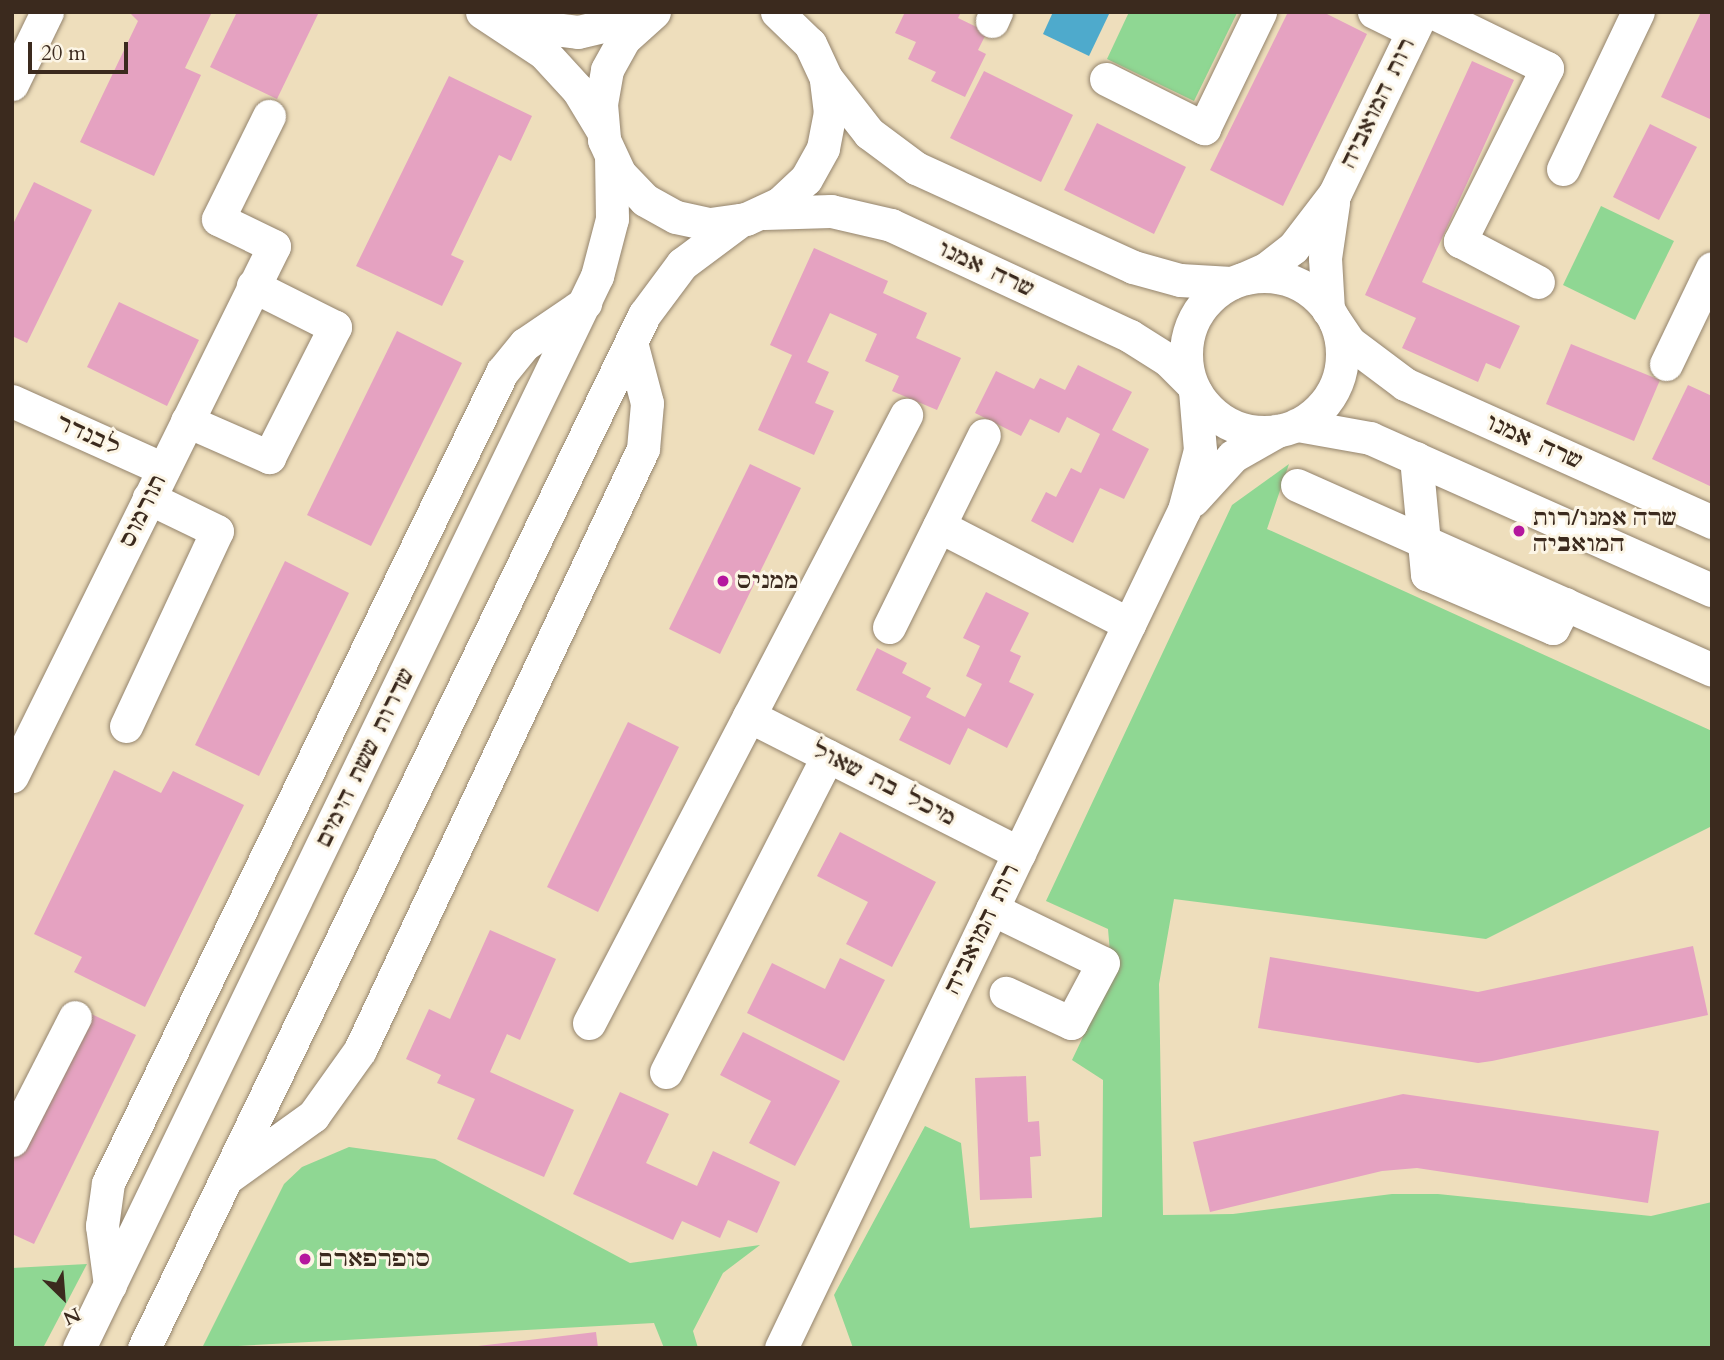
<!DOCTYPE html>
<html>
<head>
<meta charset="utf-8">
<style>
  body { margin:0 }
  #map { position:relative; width:1724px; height:1360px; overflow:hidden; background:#eedebc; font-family:Cardo,"Frank Ruhl Libre",serif }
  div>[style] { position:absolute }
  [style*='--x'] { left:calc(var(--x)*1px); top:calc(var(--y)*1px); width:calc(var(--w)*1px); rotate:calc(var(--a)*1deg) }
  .green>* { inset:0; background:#8fd793 }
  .water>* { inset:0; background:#4eaacc }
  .building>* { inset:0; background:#e5a2c1 }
  .roads { filter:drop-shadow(0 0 2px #94846d) drop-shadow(0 0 2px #94846d) }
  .minor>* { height:33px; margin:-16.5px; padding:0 16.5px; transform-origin:16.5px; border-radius:16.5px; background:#fff }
  .minor>.ring { margin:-16.5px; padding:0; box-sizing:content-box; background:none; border:33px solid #fff; border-radius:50% }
  .dots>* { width:19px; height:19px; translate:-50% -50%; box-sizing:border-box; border:4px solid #fcf5e5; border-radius:50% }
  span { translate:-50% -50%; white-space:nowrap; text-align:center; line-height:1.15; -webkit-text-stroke:6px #fcf5e5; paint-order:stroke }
  .street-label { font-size:23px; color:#3b2a1e }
  .poi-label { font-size:23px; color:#3b2a1e; font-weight:700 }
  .left { translate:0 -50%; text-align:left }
  .frame { position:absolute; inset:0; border:14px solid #3b2a1e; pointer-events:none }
  .north { position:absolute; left:28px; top:1262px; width:70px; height:70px; -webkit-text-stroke:5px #fcf5e5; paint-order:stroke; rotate:155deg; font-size:19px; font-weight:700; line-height:28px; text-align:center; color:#3b2a1e }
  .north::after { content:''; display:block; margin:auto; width:24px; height:32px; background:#3b2a1e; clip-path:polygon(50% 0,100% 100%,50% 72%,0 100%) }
  .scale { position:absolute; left:28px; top:42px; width:100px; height:32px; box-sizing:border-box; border:4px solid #3b2a1e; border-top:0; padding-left:9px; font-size:21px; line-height:24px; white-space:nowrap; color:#3b2a1e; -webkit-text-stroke:5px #fcf5e5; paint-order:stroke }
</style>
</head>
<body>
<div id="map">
  <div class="green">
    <div style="clip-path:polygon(1129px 12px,1237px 13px,1194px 101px,1107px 59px)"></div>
    <div style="clip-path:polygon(1601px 206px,1674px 241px,1635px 320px,1563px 285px)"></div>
    <div style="clip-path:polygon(1289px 464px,1267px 529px,1712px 731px,1712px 826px,1486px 939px,1174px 899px,1159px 984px,1163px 1215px,1233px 1214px,1392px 1194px,1438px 1194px,1651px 1216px,1712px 1202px,1712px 1348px,853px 1348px,834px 1295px,925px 1126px,961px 1143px,970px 1228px,1102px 1217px,1103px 1080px,1072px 1060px,1112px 976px,1108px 929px,1046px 901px,1232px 505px)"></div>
    <div style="clip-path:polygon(349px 1147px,435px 1159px,630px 1263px,760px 1245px,723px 1273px,693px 1331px,698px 1348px,664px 1348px,654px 1323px,202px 1348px,284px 1184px,302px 1167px)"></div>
    <div style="clip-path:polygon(87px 1264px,43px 1348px,12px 1348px,12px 1268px)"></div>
  </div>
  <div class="water">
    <div style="clip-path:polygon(1053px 12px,1110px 12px,1089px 56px,1043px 34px)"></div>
  </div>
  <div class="building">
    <div style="clip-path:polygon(129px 12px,212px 12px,185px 68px,201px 75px,154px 176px,80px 142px,138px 21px)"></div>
    <div style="clip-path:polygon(237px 12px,319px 12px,277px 99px,210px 67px)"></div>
    <div style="clip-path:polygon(905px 12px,961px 12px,958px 18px,987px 32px,978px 50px,986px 54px,965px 97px,931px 81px,936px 72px,908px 59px,916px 42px,895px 33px)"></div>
    <div style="clip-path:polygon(1288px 12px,1323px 12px,1367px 34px,1283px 206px,1210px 170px)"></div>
    <div style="clip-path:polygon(1701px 12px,1712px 12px,1710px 119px,1661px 97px)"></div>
    <div style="clip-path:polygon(1472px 61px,1514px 80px,1422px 282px,1520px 326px,1500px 369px,1486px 363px,1478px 382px,1402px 348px,1416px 318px,1365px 295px)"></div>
    <div style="clip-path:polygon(984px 71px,1073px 115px,1041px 182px,950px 138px)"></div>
    <div style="clip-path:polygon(449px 76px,532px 116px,511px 161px,499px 155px,451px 255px,464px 261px,442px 306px,356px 266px)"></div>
    <div style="clip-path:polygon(1097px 123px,1186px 167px,1154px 234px,1064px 190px)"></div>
    <div style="clip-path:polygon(1650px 124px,1697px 147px,1659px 220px,1613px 197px)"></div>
    <div style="clip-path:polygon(34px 182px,92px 210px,27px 343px,12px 336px,12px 226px)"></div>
    <div style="clip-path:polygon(814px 248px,888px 281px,883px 293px,927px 313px,916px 338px,961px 358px,937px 410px,892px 391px,899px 376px,865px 361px,877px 334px,830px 313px,807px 362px,829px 372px,815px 403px,834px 411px,814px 455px,758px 430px,792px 355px,770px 345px)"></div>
    <div style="clip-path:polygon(119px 302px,199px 340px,167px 406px,87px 367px)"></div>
    <div style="clip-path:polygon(397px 331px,462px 363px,371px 546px,307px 515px)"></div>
    <div style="clip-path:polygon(1571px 344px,1660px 380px,1634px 441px,1546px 404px)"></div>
    <div style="clip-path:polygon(1078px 365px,1132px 392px,1112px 430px,1149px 449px,1124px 499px,1100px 488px,1073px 543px,1031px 521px,1046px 492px,1056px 497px,1071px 468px,1081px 473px,1100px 434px,1067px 417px,1059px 433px,1030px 419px,1021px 436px,975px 413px,996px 371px,1034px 389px,1040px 378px,1065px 390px)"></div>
    <div style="clip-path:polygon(1688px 385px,1712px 396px,1712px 487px,1652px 459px)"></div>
    <div style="clip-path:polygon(750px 464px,801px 488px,720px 654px,669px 629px)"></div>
    <div style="clip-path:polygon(285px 561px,349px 593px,259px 776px,195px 745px)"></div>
    <div style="clip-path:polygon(986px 592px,1029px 613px,1010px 651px,1021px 656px,1009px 682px,1034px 694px,1007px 748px,968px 728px,950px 765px,899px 740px,911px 717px,856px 690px,877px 648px,907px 663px,902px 673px,931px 688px,926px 697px,965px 717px,982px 684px,966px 676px,980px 646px,963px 638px)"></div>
    <div style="clip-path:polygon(628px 722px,679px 747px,598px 912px,547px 887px)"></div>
    <div style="clip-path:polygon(114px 770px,161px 793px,173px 771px,244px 805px,145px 1007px,74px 972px,82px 957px,34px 934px)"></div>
    <div style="clip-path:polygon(840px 832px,936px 882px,892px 967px,846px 944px,868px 902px,817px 876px)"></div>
    <div style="clip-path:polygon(490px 930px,556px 959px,520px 1040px,507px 1034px,490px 1072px,574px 1110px,544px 1177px,457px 1139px,475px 1099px,437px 1083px,441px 1075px,406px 1059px,429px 1009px,450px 1019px)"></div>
    <div style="clip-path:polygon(1693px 946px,1708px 1015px,1492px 1061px,1478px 1063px,1258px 1028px,1270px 957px,1478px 992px)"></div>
    <div style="clip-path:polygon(840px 958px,885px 980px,844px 1061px,747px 1013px,772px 963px,825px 989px)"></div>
    <div style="clip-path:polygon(85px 1011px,136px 1035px,34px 1244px,12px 1234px,12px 1160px)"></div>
    <div style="clip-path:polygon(743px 1032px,840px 1081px,795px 1166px,749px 1143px,771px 1101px,720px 1075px)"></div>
    <div style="clip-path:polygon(1026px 1076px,1028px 1122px,1039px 1121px,1041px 1156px,1030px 1157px,1032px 1198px,980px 1200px,975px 1078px)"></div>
    <div style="clip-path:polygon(620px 1092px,669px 1114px,646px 1163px,697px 1186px,713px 1151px,780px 1182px,757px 1233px,728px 1220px,720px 1238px,682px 1221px,673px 1240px,573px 1194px)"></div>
    <div style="clip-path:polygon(1403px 1094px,1659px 1131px,1648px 1203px,1417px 1168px,1382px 1171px,1210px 1212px,1193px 1142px)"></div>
    <div style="clip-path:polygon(596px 1332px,598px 1348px,478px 1348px,478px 1346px)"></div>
  </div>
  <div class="roads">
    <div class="minor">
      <div style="--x:482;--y:12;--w:74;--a:33.5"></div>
      <div style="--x:544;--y:53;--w:50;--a:47.4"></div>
      <div style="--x:578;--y:90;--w:44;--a:58.8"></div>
      <div style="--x:654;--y:12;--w:40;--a:138"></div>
      <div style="--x:624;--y:39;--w:35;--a:119"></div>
      <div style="--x:607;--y:70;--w:35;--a:100"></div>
      <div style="--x:601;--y:104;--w:36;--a:85"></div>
      <div style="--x:604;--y:140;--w:38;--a:65"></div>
      <div style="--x:620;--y:174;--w:36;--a:46"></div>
      <div style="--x:645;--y:200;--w:35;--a:29"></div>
      <div style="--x:676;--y:217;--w:35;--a:12"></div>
      <div style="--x:710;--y:224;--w:36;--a:-8"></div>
      <div style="--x:746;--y:219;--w:38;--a:-25"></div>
      <div style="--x:780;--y:203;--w:35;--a:-43"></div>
      <div style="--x:806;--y:179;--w:35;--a:-61"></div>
      <div style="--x:823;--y:148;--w:36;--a:-79"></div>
      <div style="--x:830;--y:113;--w:35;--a:-97"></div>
      <div style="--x:826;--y:78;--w:38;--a:-115"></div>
      <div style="--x:810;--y:44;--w:46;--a:-135.9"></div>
      <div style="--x:1374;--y:12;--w:43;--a:26"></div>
      <div style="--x:1432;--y:12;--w:128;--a:26"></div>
      <div style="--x:1547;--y:68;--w:194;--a:116.7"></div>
      <div style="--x:1460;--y:241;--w:88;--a:27.7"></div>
      <div style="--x:992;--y:21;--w:10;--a:-66"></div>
      <div style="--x:513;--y:24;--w:65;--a:7"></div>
      <div style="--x:578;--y:32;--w:69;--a:-13.4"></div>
      <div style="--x:826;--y:78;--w:70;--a:52"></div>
      <div style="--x:869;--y:133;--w:59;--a:36.7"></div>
      <div style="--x:916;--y:168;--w:239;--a:24.5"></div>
      <div style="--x:1133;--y:267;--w:49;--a:15.5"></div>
      <div style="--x:1180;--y:280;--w:51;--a:3.4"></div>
      <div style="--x:1106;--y:79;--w:110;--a:26.6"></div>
      <div style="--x:1204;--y:128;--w:129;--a:-64.2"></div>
      <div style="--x:12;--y:84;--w:80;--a:-64.1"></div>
      <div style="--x:1563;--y:169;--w:174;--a:-64.5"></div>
      <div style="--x:764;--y:213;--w:67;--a:-1.7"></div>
      <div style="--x:831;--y:211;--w:62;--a:13.1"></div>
      <div style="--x:891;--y:225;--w:264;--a:24.9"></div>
      <div style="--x:1130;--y:336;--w:45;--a:32.3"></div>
      <div style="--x:1168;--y:360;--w:30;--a:45"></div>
      <div class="ring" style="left:1186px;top:276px;width:123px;height:123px"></div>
      <div style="--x:1245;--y:278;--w:24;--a:-24"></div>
      <div style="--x:1267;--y:268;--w:33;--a:-38"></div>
      <div style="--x:1293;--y:248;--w:69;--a:-52.6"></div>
      <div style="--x:1335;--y:193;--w:201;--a:-64.3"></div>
      <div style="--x:1328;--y:310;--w:52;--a:-93.3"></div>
      <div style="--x:1325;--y:258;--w:56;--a:-81.7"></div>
      <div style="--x:1335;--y:321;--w:25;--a:56"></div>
      <div style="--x:1349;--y:342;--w:70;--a:36.9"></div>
      <div style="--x:1405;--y:384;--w:337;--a:24.2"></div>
      <div style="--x:1666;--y:364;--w:106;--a:-64.4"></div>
      <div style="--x:12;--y:401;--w:166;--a:24.2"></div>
      <div style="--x:187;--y:421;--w:90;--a:23.7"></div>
      <div style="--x:269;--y:457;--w:146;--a:-63.1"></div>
      <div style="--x:335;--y:327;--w:92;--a:-153.4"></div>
      <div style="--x:1297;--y:425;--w:74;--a:10.1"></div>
      <div style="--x:1370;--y:438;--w:374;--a:24"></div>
      <div style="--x:1416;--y:458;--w:117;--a:84.6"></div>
      <div style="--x:1427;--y:574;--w:137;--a:23.2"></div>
      <div style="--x:1553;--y:628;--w:27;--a:-63"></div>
      <div style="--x:1297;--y:485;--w:454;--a:24"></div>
      <div style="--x:1193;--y:500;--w:59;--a:-47.7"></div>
      <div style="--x:1233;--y:456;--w:51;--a:-29.6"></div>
      <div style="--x:939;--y:526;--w:214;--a:27.3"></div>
      <div style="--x:889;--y:627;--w:214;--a:-63.7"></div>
      <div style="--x:749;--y:716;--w:303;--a:26.9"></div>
      <div style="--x:126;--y:726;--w:215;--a:-65"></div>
      <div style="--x:217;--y:531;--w:76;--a:-154.1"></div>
      <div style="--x:12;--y:776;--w:591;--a:-63.69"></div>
      <div style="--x:274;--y:246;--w:62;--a:-154.3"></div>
      <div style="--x:218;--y:219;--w:115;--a:-63.7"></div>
      <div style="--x:992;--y:909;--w:123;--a:25.9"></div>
      <div style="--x:1103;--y:963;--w:68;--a:118.1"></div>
      <div style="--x:1071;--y:1023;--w:72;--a:-155.2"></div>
      <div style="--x:589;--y:1023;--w:686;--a:-62.46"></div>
      <div style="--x:666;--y:1072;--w:355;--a:-62.9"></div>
      <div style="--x:12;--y:1140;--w:138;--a:-62.9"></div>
      <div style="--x:228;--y:1177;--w:105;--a:-35.7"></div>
      <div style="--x:313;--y:1116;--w:81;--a:-54.5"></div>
      <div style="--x:360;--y:1050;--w:664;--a:-64.79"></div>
      <div style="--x:643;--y:449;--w:46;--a:-85"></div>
      <div style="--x:647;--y:403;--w:63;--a:-104.7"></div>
      <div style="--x:110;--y:1285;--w:60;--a:-97.7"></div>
      <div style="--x:102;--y:1226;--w:43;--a:-82.1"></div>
      <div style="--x:108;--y:1183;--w:902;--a:-64.09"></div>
      <div style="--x:502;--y:372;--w:36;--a:-51"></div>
      <div style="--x:525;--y:344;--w:73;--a:-34.3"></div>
      <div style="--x:79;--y:1348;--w:1191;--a:-64.21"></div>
      <div style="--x:597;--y:276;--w:59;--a:-75.3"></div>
      <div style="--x:612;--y:219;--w:62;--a:-90.9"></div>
      <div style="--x:144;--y:1348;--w:1148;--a:-64.17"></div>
      <div style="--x:644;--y:315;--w:64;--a:-53.3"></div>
      <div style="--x:682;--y:264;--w:74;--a:-36.7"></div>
      <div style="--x:781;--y:1348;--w:930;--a:-64.32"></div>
      <div style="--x:1184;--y:510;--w:62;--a:-75.1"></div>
      <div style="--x:1200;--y:450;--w:59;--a:-94.8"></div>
    </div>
  </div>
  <div class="dots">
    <div style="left:1519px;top:531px;background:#b5179e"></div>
    <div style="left:723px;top:581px;background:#b5179e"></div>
    <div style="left:305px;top:1259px;background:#b5179e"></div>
  </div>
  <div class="street-label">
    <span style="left:1378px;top:103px;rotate:-64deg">רות המואביה</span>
    <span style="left:986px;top:269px;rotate:25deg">שרה אמנו</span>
    <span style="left:88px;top:435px;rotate:24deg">לבנדר</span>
    <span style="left:1534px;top:442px;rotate:24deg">שרה אמנו</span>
    <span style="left:143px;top:511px;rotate:-64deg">תורמוס</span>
    <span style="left:365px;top:758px;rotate:-64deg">שדרות ששת הימים</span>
    <span style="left:884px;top:784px;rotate:27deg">מיכל בת שאול</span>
    <span style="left:982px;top:929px;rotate:-64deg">רות המואביה</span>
  </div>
  <div class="poi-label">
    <span class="left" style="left:1533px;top:531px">שרה אמנו/רות<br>המואביה</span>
    <span class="left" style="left:737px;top:581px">ממניס</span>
    <span class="left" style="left:319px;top:1259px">סופרפארם</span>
  </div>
  <div class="frame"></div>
  <div class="north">N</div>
  <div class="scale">20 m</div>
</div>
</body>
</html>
